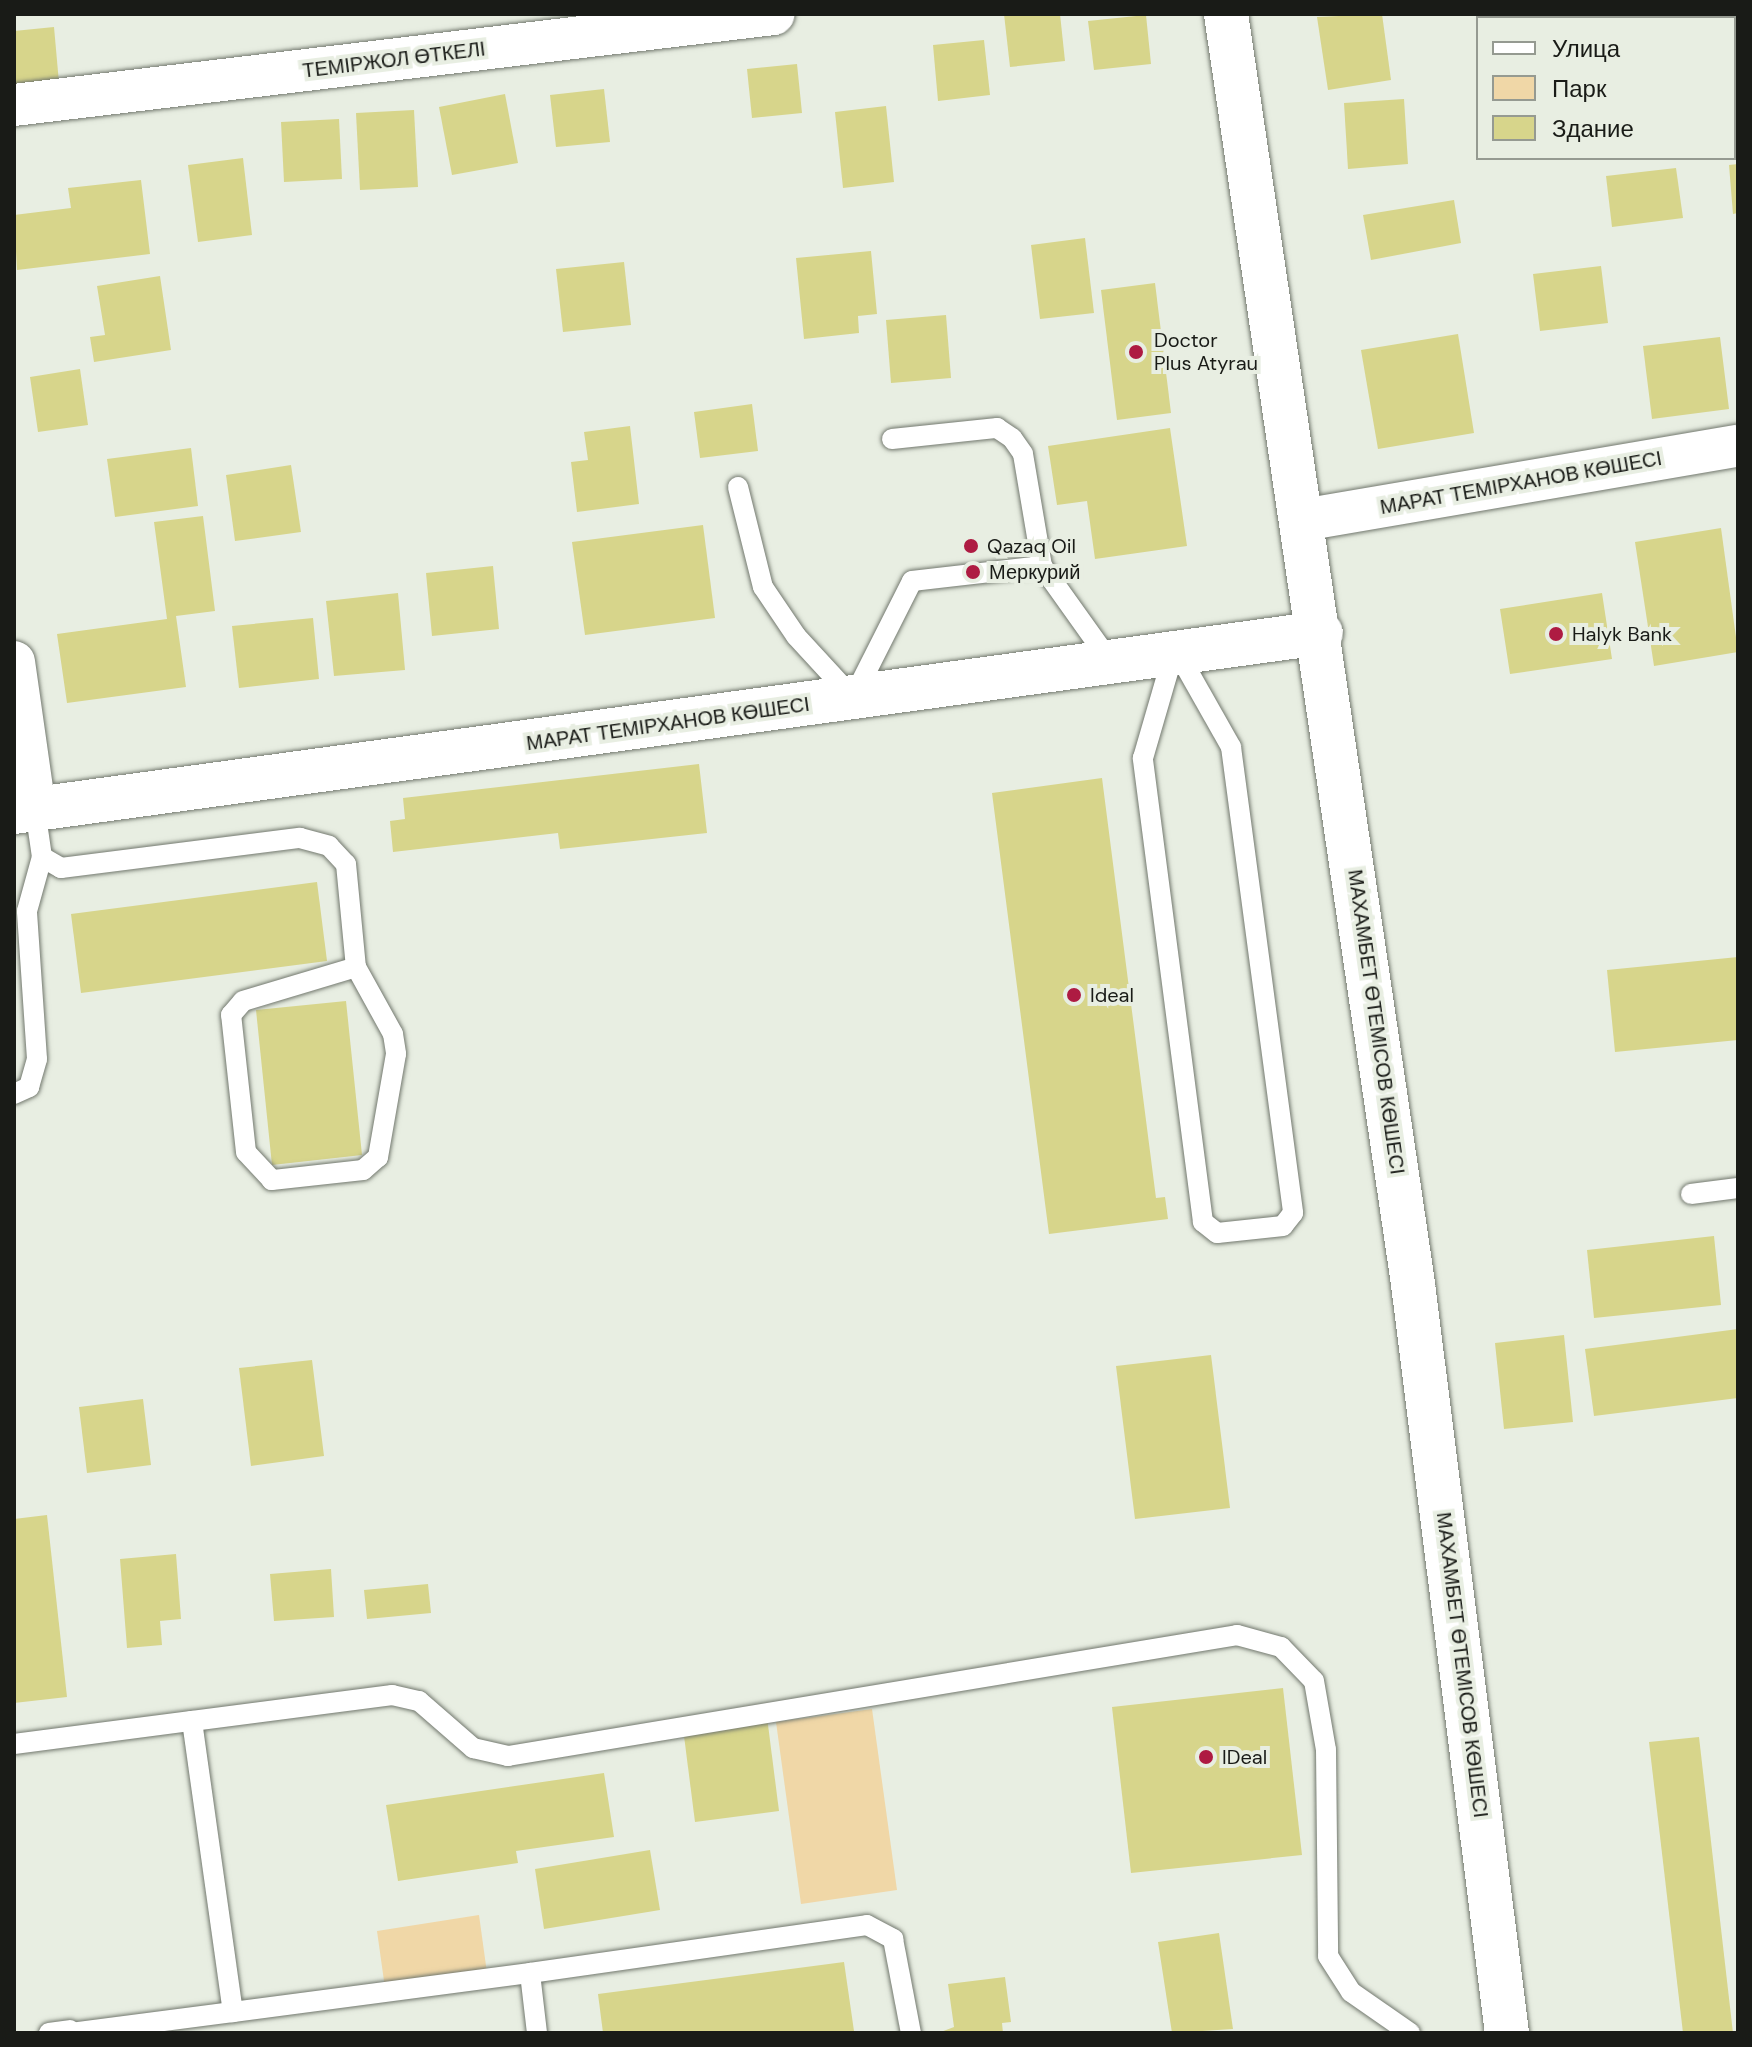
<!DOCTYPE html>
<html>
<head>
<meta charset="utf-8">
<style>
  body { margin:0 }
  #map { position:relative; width:1752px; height:2047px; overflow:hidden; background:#e8eee2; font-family:"DM Sans",sans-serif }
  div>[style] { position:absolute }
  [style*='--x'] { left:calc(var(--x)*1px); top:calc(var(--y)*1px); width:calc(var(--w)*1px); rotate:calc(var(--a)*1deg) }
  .green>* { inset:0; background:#f0d7a7 }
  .building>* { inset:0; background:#d7d58b }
  .roads { filter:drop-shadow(0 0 2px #72786e) drop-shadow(0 0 2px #72786e) }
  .service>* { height:20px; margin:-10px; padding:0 10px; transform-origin:10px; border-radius:10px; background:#fff }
  .minor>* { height:42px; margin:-21px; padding:0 21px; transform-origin:21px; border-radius:21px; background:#fff }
  .tertiary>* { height:44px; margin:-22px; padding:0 22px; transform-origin:22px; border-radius:22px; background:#fff }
  .primary>* { height:44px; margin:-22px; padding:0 22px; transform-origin:22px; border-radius:22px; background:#fff }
  .dots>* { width:22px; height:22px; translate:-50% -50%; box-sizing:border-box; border:4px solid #e8eee2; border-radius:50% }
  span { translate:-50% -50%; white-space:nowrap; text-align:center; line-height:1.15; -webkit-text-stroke:8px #e8eee2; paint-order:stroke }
  .street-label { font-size:20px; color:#191b17 }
  .poi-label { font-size:20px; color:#191b17 }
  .left { translate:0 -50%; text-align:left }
  .frame { position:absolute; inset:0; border:16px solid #191b17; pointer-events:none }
  .legend { position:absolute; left:1476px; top:16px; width:260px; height:144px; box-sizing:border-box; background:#e8eee2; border:2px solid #959a91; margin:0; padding:10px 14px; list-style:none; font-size:24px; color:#191b17 }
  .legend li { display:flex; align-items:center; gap:16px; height:40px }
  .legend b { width:40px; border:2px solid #959a91 }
</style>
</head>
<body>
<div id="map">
  <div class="green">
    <div style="clip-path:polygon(872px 1709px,897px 1890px,801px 1904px,776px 1722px)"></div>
    <div style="clip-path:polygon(479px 1915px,487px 1973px,385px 1988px,377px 1931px)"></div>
  </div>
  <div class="building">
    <div style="clip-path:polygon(1004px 14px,1060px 14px,1065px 61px,1010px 67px)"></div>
    <div style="clip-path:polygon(1382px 14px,1391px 80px,1328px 90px,1317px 17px)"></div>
    <div style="clip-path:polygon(1724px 14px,1738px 14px,1738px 59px,1734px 18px)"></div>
    <div style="clip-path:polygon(1146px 15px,1151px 64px,1094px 70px,1088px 21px)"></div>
    <div style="clip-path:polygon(54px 27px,59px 83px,14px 87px,14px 31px)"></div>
    <div style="clip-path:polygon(984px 40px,990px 95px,938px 101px,933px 45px)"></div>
    <div style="clip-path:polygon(797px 64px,802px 113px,752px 118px,747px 69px)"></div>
    <div style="clip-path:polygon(604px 89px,610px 142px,556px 147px,550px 95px)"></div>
    <div style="clip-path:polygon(505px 94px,518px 163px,452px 175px,439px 107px)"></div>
    <div style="clip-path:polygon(1404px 99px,1408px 164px,1348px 169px,1344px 103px)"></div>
    <div style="clip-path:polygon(886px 106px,894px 182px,843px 188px,835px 112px)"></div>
    <div style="clip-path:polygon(414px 110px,418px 187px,360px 190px,356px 113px)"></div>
    <div style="clip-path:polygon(339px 119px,342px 179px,284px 182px,281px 122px)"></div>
    <div style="clip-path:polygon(243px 158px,252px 235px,198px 242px,188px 165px)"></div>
    <div style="clip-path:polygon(1738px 164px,1738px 213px,1733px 214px,1729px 165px)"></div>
    <div style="clip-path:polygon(1676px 168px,1683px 218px,1612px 227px,1606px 176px)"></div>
    <div style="clip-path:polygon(141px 180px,150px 254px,17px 270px,14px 215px,71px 208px,68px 188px)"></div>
    <div style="clip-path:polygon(1454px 200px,1461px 243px,1371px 260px,1363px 215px)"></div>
    <div style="clip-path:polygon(1085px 238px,1094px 313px,1040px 319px,1031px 245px)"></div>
    <div style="clip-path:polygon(871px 251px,877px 314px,858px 316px,859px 333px,804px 339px,796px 258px)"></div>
    <div style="clip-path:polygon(624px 262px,631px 325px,563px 332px,556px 269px)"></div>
    <div style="clip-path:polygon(1601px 266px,1608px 323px,1540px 331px,1533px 274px)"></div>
    <div style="clip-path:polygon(160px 276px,171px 350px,94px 362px,90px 337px,105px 335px,97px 286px)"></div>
    <div style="clip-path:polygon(1155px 283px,1171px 413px,1117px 420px,1101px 290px)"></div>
    <div style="clip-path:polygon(946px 315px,951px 378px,891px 383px,886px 320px)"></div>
    <div style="clip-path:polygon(1458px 334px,1474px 433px,1378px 449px,1361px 350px)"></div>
    <div style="clip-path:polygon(1720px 337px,1729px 409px,1652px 419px,1643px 346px)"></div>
    <div style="clip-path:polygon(80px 369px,88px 425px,38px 432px,30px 377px)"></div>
    <div style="clip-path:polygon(752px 404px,758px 451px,700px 458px,694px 412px)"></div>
    <div style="clip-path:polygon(630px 426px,639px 504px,577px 512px,571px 462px,588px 460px,584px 432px)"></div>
    <div style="clip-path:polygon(1170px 428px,1187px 546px,1095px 559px,1087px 501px,1057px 505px,1048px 446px)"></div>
    <div style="clip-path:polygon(191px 448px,198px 506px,115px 517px,107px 459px)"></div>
    <div style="clip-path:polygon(291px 465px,301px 532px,235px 541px,226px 475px)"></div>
    <div style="clip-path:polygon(203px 516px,215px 611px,176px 616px,186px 687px,67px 703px,57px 634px,167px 619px,154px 522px)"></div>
    <div style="clip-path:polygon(703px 525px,715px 618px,585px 635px,572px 542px)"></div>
    <div style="clip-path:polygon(1721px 528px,1738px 652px,1654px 666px,1635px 542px)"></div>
    <div style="clip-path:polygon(493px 566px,499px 629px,432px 636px,426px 573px)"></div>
    <div style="clip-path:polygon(398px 593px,405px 670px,334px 676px,326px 601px)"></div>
    <div style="clip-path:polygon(1602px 593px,1612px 659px,1510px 674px,1500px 609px)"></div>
    <div style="clip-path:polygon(313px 618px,319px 679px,239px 688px,232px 626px)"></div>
    <div style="clip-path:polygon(699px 764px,707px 833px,560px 849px,558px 833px,393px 852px,390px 821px,405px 819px,403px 798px)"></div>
    <div style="clip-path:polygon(1102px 778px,1156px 1198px,1165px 1197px,1168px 1219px,1049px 1234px,992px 793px)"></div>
    <div style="clip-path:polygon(317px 882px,327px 961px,81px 993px,71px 914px)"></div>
    <div style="clip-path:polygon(1738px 957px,1738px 1040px,1615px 1052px,1607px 970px)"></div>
    <div style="clip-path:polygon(346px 1001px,362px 1155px,272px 1165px,256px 1010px)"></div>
    <div style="clip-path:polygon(1714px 1236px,1721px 1305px,1594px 1318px,1587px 1250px)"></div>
    <div style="clip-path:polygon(1738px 1329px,1738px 1398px,1594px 1416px,1585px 1349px)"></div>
    <div style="clip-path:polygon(1564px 1335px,1573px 1422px,1504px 1429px,1495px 1343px)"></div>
    <div style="clip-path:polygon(1211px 1355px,1230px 1508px,1135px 1519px,1116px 1366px)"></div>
    <div style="clip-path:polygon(312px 1360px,324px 1456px,251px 1466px,239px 1368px)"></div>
    <div style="clip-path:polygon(143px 1399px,151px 1465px,87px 1473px,79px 1407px)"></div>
    <div style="clip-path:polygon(47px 1515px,67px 1697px,14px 1703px,14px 1519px)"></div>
    <div style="clip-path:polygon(176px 1554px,181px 1619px,160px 1621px,162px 1645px,127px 1648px,120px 1559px)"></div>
    <div style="clip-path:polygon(331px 1569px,334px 1617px,274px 1621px,270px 1574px)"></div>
    <div style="clip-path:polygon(428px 1584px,431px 1613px,367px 1619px,364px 1590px)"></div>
    <div style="clip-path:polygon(1283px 1688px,1302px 1855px,1131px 1873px,1112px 1707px)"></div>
    <div style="clip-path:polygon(767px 1717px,779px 1811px,695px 1822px,683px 1728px)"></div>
    <div style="clip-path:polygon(1699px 1737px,1733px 2033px,1683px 2033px,1649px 1742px)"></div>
    <div style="clip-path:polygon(604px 1773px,614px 1837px,516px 1851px,518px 1863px,398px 1881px,386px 1805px)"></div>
    <div style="clip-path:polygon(650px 1850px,660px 1910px,544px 1929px,535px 1869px)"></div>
    <div style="clip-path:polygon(1219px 1933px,1233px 2029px,1172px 2033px,1158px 1942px)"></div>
    <div style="clip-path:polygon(844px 1962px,854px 2031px,603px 2033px,598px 1994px)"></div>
    <div style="clip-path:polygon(1005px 1977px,1011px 2022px,1002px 2023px,1003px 2033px,938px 2033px,954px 2027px,948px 1984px)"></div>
  </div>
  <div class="roads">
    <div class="service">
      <div style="--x:892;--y:439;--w:106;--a:-6"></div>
      <div style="--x:997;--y:428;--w:18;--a:34"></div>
      <div style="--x:1012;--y:438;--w:19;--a:55"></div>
      <div style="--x:1023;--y:454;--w:114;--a:80.4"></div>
      <div style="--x:738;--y:487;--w:103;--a:76"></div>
      <div style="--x:763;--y:587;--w:59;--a:56"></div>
      <div style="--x:796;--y:636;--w:84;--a:47.4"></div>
      <div style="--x:853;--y:698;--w:131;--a:-63.2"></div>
      <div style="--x:912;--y:581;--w:131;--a:-6.6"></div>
      <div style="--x:1042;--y:566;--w:115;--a:54.5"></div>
      <div style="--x:1175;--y:648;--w:114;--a:60.5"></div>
      <div style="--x:1231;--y:747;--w:470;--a:82.4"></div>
      <div style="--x:1293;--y:1213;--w:16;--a:128"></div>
      <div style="--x:1283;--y:1226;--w:66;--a:173.9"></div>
      <div style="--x:1217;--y:1233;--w:18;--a:-142"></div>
      <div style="--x:1203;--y:1222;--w:468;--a:-97.4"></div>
      <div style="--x:1143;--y:758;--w:115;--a:-73.8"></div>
      <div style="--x:42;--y:857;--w:22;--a:30"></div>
      <div style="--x:61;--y:868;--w:241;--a:-7.2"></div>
      <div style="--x:300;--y:838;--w:30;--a:15"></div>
      <div style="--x:329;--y:846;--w:25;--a:47"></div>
      <div style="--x:346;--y:864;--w:103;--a:84.5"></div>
      <div style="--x:356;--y:967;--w:77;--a:61.1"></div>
      <div style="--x:393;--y:1034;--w:20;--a:81"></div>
      <div style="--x:396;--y:1054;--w:105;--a:99.9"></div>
      <div style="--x:378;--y:1157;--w:20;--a:139"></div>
      <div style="--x:363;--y:1170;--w:92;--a:173.7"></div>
      <div style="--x:272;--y:1180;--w:38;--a:-133"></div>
      <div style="--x:246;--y:1152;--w:138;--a:-96.2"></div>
      <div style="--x:231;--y:1015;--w:18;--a:-49"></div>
      <div style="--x:243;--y:1001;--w:118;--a:-16.7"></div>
      <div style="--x:14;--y:1094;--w:17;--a:-25"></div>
      <div style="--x:29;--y:1087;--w:29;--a:-74"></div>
      <div style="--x:37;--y:1059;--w:148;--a:-93.9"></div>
      <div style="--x:27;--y:911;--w:56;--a:-74.5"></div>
      <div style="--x:42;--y:857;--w:49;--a:-98.3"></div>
      <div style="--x:1691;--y:1194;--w:47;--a:-7.3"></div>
      <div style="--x:192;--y:1721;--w:202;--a:-7.4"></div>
      <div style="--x:392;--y:1695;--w:28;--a:13"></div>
      <div style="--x:419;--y:1701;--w:72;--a:41"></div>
      <div style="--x:473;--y:1748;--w:36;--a:13"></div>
      <div style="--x:508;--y:1756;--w:739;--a:-9.42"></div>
      <div style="--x:1237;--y:1635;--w:46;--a:15.3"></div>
      <div style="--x:1281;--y:1647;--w:47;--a:45.9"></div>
      <div style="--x:1314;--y:1681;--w:70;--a:80.1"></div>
      <div style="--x:1326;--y:1750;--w:206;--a:89.4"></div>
      <div style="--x:1328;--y:1956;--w:43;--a:57.4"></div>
      <div style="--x:1351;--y:1992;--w:72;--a:34.8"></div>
      <div style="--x:14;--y:1744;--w:179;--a:-7.4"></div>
      <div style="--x:192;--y:1721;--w:294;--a:82"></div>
      <div style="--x:233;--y:2012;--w:300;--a:-7.5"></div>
      <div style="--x:49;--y:2033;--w:21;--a:-8"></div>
      <div style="--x:71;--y:2033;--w:163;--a:-7.4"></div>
      <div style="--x:537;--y:2033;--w:60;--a:-96.7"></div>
      <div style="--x:530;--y:1973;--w:340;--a:-8.1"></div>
      <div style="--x:867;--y:1925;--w:30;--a:28"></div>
      <div style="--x:893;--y:1939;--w:96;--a:79.2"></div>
    </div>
    <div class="minor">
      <div style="--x:1503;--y:14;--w:4;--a:76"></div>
      <div style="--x:14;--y:105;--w:765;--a:-6.83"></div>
      <div style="--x:1734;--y:109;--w:4;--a:-14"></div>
      <div style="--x:1303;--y:520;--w:441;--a:-9.7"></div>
      <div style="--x:14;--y:662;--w:148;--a:81.9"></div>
    </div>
    <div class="tertiary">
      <div style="--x:14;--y:812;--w:1319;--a:-7.8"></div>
    </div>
    <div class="primary">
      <div style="--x:1226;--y:14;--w:1284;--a:81.62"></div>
      <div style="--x:1413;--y:1284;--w:755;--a:82.85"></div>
    </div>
  </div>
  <div class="dots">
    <div style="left:1136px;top:352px;background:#ae1b42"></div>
    <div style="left:971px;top:546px;background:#ae1b42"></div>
    <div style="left:973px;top:572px;background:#ae1b42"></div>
    <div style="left:1556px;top:634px;background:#ae1b42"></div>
    <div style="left:1074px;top:995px;background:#ae1b42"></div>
    <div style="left:1206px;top:1757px;background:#ae1b42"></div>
  </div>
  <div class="street-label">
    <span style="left:394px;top:60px;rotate:-7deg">ТЕМІРЖОЛ ӨТКЕЛІ</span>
    <span style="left:1521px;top:483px;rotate:-10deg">МАРАТ ТЕМІРХАНОВ КӨШЕСІ</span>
    <span style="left:668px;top:724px;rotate:-8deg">МАРАТ ТЕМІРХАНОВ КӨШЕСІ</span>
    <span style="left:1376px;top:1022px;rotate:82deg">МАХАМБЕТ ӨТЕМІСОВ КӨШЕСІ</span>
    <span style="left:1462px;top:1665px;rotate:83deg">МАХАМБЕТ ӨТЕМІСОВ КӨШЕСІ</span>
  </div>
  <div class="poi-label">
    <span class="left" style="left:1154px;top:352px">Doctor<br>Plus Atyrau</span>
    <span class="left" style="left:987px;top:546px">Qazaq Oil</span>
    <span class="left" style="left:989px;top:572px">Меркурий</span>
    <span class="left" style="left:1572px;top:634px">Halyk Bank</span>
    <span class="left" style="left:1090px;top:995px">Ideal</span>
    <span class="left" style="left:1222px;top:1757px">IDeal</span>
  </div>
  <div class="frame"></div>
  <ul class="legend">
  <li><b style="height:10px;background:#fff"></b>Улица</li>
  <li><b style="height:22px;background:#f0d7a7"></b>Парк</li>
  <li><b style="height:22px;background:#d7d58b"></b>Здание</li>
  </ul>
</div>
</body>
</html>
